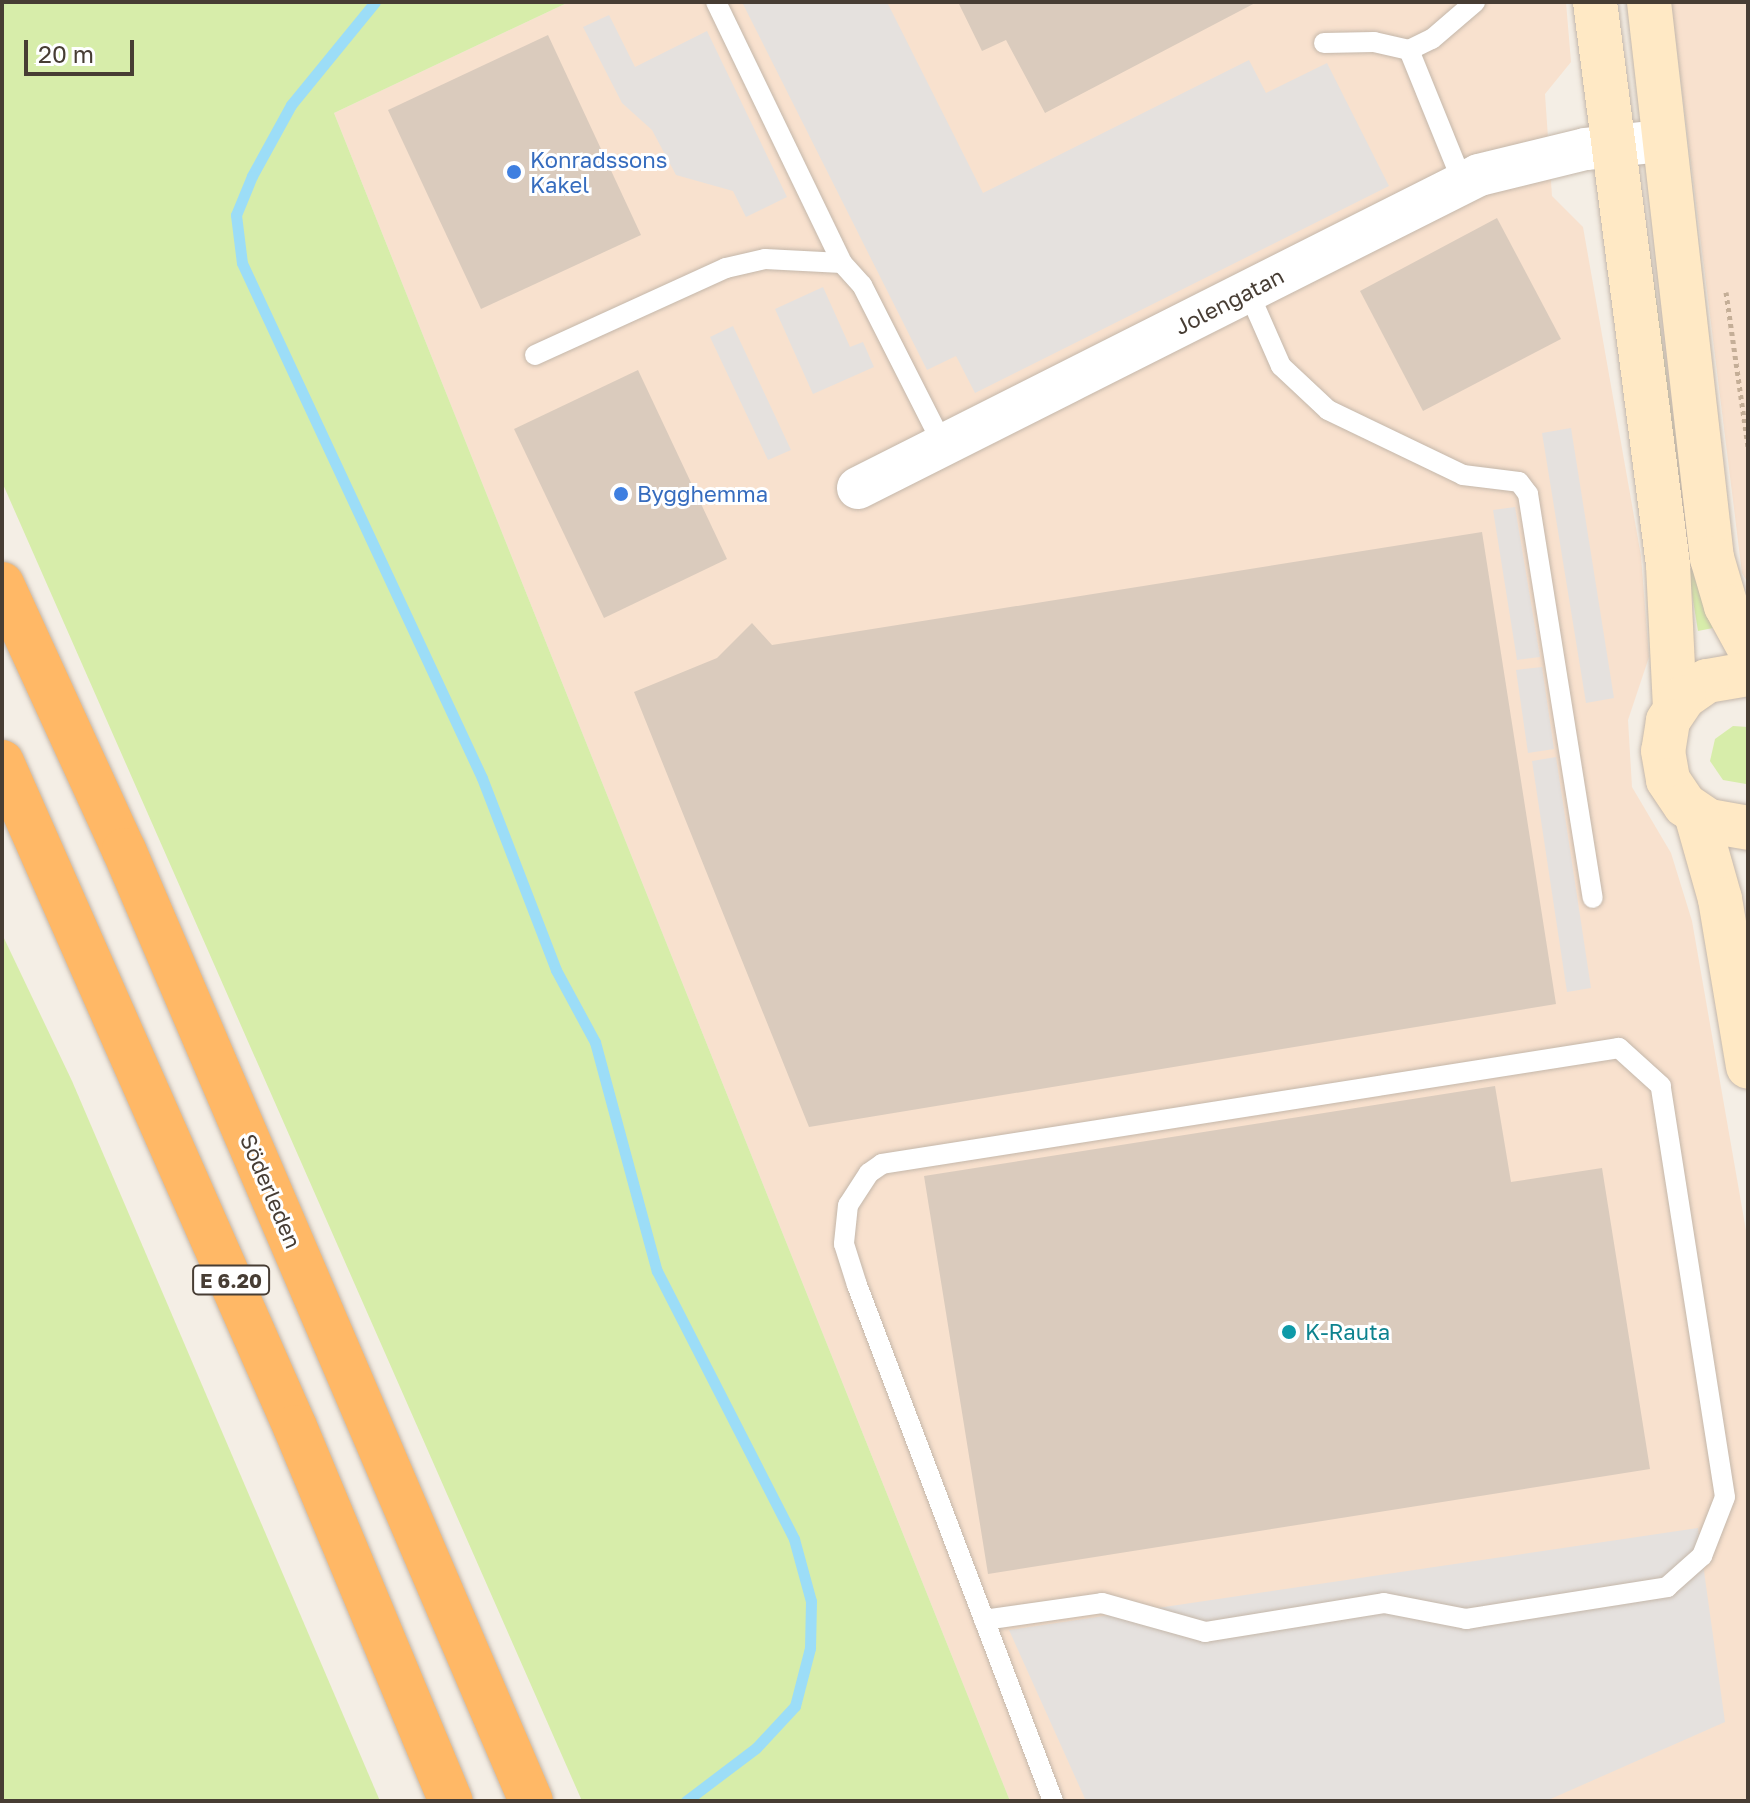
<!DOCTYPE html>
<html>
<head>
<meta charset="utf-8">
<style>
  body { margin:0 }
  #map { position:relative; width:1750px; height:1803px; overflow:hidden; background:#f4eee5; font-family:"Golos Text",sans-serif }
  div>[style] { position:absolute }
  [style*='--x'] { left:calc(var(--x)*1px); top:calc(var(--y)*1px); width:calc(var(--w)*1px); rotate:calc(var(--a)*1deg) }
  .commercial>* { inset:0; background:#f8e1ce }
  .green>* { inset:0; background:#d7edaa }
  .parking>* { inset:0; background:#e5e1de }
  .stream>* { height:11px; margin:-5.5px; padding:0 5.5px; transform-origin:5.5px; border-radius:5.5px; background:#9cddf7 }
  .building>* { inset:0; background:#dacbbd }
  .path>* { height:5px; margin-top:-2.5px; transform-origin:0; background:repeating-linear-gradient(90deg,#c4ae97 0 4px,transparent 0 8px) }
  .roads { filter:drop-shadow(0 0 2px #c4b7aa) drop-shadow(0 0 2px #c4b7aa) }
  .lane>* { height:20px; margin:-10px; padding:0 10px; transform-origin:10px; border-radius:10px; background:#fff }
  .street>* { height:42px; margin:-21px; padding:0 21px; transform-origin:21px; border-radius:21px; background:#fff }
  .secondary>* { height:44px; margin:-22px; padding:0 22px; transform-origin:22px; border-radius:22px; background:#ffe9c5 }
  .highway>* { height:44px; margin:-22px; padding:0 22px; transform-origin:22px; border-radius:22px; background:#ffb866 }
  .dots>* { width:22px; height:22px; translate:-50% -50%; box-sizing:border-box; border:4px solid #fff; border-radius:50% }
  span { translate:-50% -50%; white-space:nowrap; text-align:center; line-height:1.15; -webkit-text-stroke:6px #fff; paint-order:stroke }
  .shield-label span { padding:2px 6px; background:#fff; border:2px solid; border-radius:6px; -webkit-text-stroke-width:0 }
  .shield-label { font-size:20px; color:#473d34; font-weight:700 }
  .shop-label { font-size:22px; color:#366cbe }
  .left { translate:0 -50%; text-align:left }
  .street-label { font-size:22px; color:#473d34 }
  .culture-label { font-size:22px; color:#0d838f }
  .frame { position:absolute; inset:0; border:4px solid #473d34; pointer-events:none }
  .scale { position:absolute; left:24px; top:40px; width:110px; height:36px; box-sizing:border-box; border:4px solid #473d34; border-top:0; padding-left:10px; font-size:24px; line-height:28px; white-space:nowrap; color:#473d34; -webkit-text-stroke:6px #fff; paint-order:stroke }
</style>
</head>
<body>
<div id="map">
  <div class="commercial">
    <div style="clip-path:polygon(569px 2px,1566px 2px,1571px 62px,1545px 94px,1552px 196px,1583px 227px,1641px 556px,1649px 657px,1628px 720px,1632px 787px,1671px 853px,1692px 921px,1748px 1242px,1748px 1801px,1010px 1801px,334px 113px)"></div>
    <div style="clip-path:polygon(1671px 2px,1748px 2px,1748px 583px,1742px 573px)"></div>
  </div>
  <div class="green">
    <div style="clip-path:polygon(2px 2px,569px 2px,334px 113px,1010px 1801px,582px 1801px,2px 482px)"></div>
    <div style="clip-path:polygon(1645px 219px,1693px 563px,1713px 628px,1698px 631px,1675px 490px)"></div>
    <div style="clip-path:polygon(1733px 726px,1748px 727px,1746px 784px,1723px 780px,1710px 761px,1715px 739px)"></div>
    <div style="clip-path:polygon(2px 934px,72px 1081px,380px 1801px,2px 1801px)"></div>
  </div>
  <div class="parking">
    <div style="clip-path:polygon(742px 2px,887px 2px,983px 193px,1249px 60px,1266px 93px,1327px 63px,1389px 186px,975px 393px,956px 356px,927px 370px)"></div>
    <div style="clip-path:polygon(609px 15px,635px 67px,707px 31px,787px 197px,746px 217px,733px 191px,676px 175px,652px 130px,622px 103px,583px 27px)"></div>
    <div style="clip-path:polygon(823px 287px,850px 347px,863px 342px,874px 367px,813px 394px,775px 309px)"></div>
    <div style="clip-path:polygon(733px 326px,791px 450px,768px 460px,710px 337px)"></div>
    <div style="clip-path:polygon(1571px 428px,1614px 698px,1586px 703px,1542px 433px)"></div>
    <div style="clip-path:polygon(1515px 507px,1540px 657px,1517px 660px,1493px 510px)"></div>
    <div style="clip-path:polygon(1542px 667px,1554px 749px,1528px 753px,1516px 670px)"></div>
    <div style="clip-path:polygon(1556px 757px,1591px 988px,1567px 992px,1532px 761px)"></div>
    <div style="clip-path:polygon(1698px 1528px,1725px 1722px,1546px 1801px,1086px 1801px,1009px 1630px)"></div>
  </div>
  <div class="stream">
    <div style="--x:375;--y:2;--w:133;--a:129.2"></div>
    <div style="--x:291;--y:105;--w:81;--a:118.8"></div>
    <div style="--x:252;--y:176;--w:42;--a:112.3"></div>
    <div style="--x:236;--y:215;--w:48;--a:82.9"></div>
    <div style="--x:242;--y:263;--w:568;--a:65.01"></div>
    <div style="--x:482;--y:778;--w:206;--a:68.9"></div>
    <div style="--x:556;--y:970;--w:82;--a:61.6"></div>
    <div style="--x:595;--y:1042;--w:237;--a:74.9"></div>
    <div style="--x:657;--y:1271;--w:301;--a:62.9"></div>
    <div style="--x:794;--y:1539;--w:64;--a:74.7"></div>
    <div style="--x:811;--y:1601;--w:47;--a:91.2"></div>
    <div style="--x:810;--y:1648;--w:60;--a:104.5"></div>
    <div style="--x:795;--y:1706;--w:57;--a:132.9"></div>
    <div style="--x:756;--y:1748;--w:88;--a:142.9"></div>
  </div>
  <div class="building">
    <div style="clip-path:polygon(958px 2px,1257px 2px,1045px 113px,1006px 40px,982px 51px)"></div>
    <div style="clip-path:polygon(548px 35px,641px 235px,481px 309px,388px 110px)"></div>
    <div style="clip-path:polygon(1497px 218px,1561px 339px,1423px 411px,1360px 291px)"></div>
    <div style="clip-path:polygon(638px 370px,727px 559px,604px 618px,514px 429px)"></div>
    <div style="clip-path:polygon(1482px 532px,1556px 1004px,809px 1127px,634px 692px,717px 658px,752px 623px,772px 645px)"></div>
    <div style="clip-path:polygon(1495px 1086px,1511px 1182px,1602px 1168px,1650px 1469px,988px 1574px,924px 1176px)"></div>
  </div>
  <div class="path">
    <div style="--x:1726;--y:292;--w:156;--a:81.9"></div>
  </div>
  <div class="roads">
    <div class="lane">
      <div style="--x:716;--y:2;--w:290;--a:64.2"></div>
      <div style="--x:1324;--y:43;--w:50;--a:-1.1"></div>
      <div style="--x:1374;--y:42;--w:36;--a:13"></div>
      <div style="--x:1409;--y:50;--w:25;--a:-26"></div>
      <div style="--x:1432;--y:39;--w:57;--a:-40.7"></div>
      <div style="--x:1409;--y:50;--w:144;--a:67.9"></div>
      <div style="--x:1248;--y:291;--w:82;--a:66.3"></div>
      <div style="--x:1281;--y:366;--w:64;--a:43.1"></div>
      <div style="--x:1328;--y:410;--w:150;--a:25.7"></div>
      <div style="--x:1463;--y:475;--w:56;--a:7.1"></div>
      <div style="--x:1519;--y:482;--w:15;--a:53"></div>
      <div style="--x:1528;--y:494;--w:409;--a:80.9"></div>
      <div style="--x:535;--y:355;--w:210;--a:-24.5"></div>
      <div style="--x:726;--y:268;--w:40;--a:-13"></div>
      <div style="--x:765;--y:259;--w:77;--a:3"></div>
      <div style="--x:842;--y:263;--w:30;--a:48"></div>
      <div style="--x:862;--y:285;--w:179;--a:63.1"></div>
      <div style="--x:984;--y:1620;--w:119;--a:-8.2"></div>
      <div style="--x:1102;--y:1603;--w:107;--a:15.7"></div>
      <div style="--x:1205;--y:1632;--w:181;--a:-9.2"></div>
      <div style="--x:1384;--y:1603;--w:84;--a:11"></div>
      <div style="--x:1466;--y:1619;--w:204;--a:-9"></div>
      <div style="--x:1667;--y:1587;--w:47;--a:-41.5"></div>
      <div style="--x:1702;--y:1556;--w:63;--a:-68.7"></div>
      <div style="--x:1725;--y:1497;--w:416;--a:-98.9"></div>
      <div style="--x:1661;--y:1086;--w:57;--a:-137.9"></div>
      <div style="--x:1619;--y:1048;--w:746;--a:171.06"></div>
      <div style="--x:882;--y:1164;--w:16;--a:145"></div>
      <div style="--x:869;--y:1173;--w:38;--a:123"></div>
      <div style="--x:848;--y:1205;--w:39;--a:96"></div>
      <div style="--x:844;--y:1244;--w:43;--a:72.4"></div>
      <div style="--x:857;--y:1285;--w:552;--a:69.2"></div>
    </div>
    <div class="street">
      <div style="--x:858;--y:488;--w:695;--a:-26.75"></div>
      <div style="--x:1479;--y:175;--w:110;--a:-13.7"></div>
      <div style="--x:1586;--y:149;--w:74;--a:-6.2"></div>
    </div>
    <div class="secondary">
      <div style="--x:1595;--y:2;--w:568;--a:82.61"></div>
      <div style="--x:1668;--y:565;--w:143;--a:87.2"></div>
      <div style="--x:1649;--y:2;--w:560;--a:83.54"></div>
      <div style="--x:1712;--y:558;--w:50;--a:73.7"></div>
      <div style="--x:1726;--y:606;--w:46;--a:61.2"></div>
      <div style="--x:1748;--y:674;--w:42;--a:170.3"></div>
      <div style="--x:1707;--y:681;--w:28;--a:145"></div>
      <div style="--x:1684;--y:697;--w:29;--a:124"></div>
      <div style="--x:1668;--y:721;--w:30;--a:99"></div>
      <div style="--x:1663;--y:751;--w:29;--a:80"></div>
      <div style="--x:1668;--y:780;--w:30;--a:56"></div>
      <div style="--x:1685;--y:805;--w:29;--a:34"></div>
      <div style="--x:1709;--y:821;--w:40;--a:10"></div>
      <div style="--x:1696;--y:814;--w:88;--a:74.2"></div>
      <div style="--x:1720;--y:899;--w:170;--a:80.5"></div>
    </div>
    <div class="highway">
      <div style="--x:2;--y:584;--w:293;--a:65.4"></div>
      <div style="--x:124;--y:850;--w:1034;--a:66.83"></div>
      <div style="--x:2;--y:762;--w:727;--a:66.22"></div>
      <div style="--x:295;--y:1427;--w:405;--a:67.4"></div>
    </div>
  </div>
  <div class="dots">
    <div style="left:514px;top:172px;background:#3f7fe0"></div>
    <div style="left:621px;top:494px;background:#3f7fe0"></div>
    <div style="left:1289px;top:1332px;background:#0f9aa8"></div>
  </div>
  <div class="shield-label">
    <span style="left:231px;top:1280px">E 6.20</span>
  </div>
  <div class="shop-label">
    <span class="left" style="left:530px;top:172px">Konradssons<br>Kakel</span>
    <span class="left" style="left:637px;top:494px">Bygghemma</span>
  </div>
  <div class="street-label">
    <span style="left:1229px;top:301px;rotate:-27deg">Jolengatan</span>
    <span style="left:271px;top:1191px;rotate:67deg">Söderleden</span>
  </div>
  <div class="culture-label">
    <span class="left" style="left:1305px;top:1332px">K-Rauta</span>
  </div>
  <div class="frame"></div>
  <div class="scale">20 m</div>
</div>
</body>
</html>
